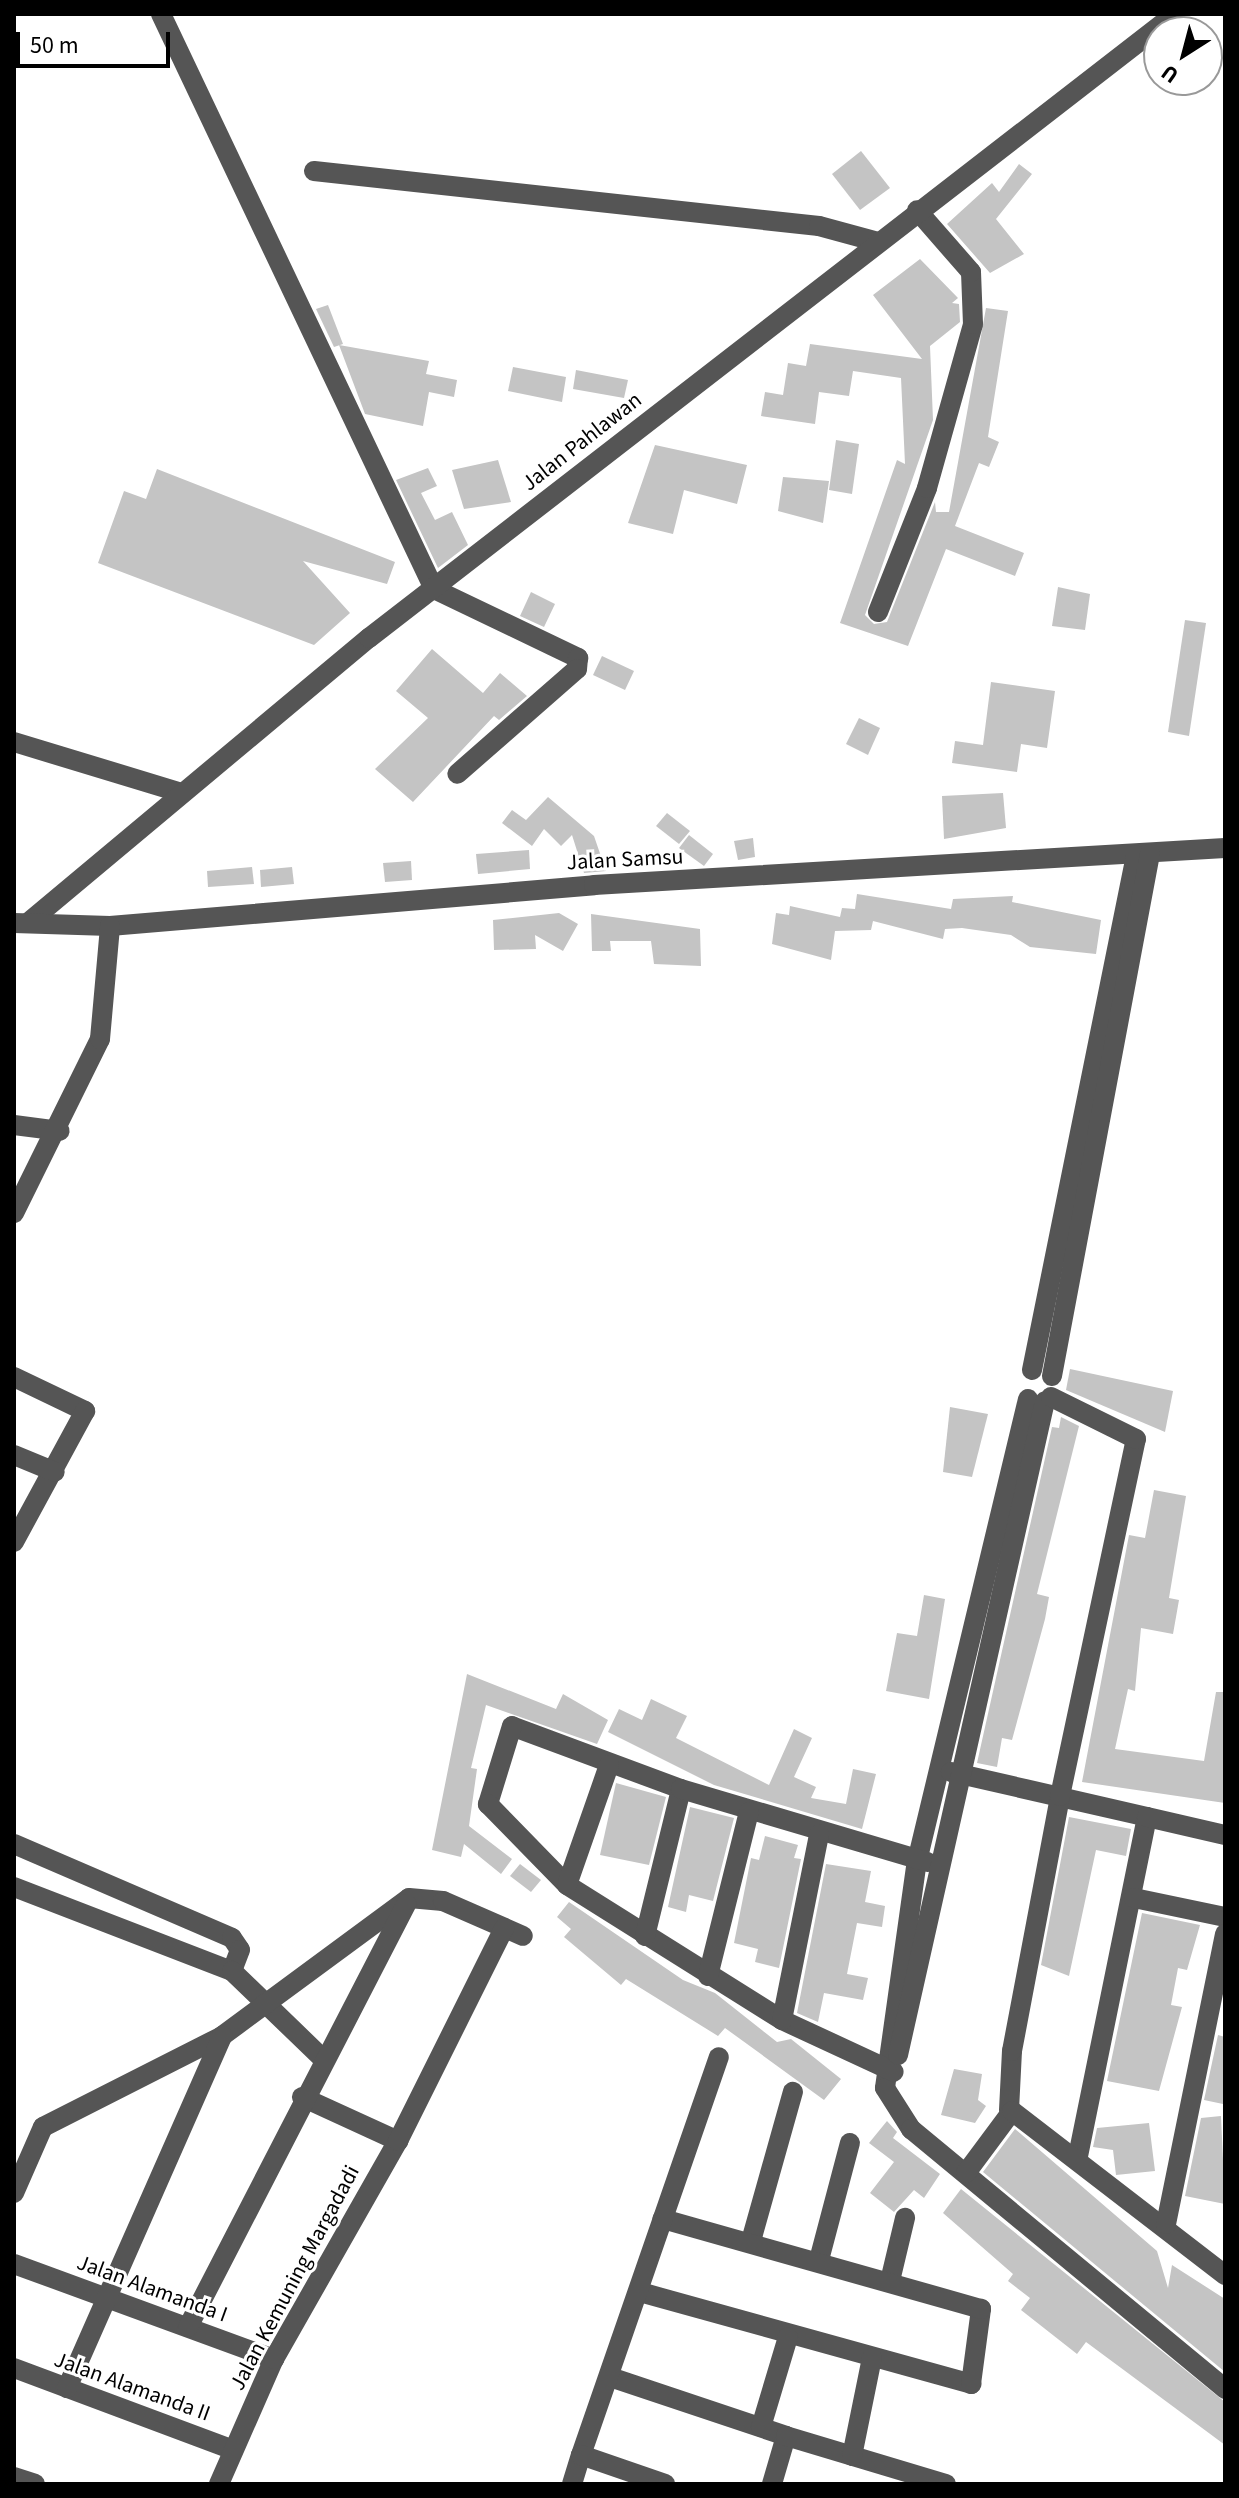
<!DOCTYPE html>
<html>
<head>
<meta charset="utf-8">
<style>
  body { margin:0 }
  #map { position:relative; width:1239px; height:2498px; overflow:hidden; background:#fff; font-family:"Source Sans 3",sans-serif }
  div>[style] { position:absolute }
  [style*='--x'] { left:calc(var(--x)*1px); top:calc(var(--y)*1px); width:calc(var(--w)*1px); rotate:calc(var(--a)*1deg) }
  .building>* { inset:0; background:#c4c4c4 }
  .minor>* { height:20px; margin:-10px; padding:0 10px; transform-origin:10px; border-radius:10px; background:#555 }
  span { translate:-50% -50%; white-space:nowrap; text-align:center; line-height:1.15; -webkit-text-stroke:6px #fff; paint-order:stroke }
  .street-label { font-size:22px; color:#000 }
  .frame { position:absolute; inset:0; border:16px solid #000; pointer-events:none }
  .north { position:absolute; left:1143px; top:16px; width:80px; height:80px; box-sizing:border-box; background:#fff; border:2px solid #999; border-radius:50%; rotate:216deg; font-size:22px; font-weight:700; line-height:32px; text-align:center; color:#000 }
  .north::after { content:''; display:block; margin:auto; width:28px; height:36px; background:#000; clip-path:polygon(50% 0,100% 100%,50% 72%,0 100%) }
  .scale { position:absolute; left:16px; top:32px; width:154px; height:36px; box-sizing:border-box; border:4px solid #000; border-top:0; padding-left:10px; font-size:24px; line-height:28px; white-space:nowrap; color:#000; -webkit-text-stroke:6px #fff; paint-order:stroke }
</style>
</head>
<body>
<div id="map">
  <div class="building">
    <div style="clip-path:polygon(861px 151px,890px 188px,860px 210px,832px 174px)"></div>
    <div style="clip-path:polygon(1019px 164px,1032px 174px,996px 219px,1024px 254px,990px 273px,947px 224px,992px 183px,999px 192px)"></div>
    <div style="clip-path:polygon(920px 259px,958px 298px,952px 303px,959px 304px,960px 322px,930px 346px,933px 420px,865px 615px,874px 624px,887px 622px,935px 502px,936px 512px,949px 512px,986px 308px,1008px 311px,988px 437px,999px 442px,989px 467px,979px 463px,955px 526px,1024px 553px,1015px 576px,946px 549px,908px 646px,840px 623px,897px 460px,905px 464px,901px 378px,853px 371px,849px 396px,819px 392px,815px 424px,761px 416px,765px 392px,783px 395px,788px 363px,806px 366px,810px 344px,922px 359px,873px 295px)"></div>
    <div style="clip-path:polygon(328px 305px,343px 344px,334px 347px,316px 309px)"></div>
    <div style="clip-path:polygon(339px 345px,429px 361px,426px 374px,457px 380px,454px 397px,429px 392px,423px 426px,365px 414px)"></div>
    <div style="clip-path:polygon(513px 367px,566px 377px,562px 402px,508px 391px)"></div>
    <div style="clip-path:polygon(576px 370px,628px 380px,624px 398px,573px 389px)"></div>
    <div style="clip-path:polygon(836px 440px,859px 444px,852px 494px,829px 490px)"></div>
    <div style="clip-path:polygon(655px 445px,747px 465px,737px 504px,684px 490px,673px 534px,628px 523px)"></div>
    <div style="clip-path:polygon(498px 460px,511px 502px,464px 509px,452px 470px)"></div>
    <div style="clip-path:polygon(428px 468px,437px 486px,421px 493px,435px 520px,452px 512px,468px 545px,438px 568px,396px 480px)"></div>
    <div style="clip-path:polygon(157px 469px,395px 562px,387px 584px,303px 561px,350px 613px,314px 645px,98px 563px,124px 491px,146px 499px)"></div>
    <div style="clip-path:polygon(783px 477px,829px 481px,823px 523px,778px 511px)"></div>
    <div style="clip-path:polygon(1058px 587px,1090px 594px,1085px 630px,1052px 626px)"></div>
    <div style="clip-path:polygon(531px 592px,555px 604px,544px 627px,520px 616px)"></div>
    <div style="clip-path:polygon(1185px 620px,1206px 623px,1189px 736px,1168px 732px)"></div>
    <div style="clip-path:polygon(432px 649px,483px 693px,500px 673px,527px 696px,499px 720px,494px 716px,413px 802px,375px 769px,428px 718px,396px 691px)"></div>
    <div style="clip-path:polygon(602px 656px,634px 671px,625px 690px,593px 675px)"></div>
    <div style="clip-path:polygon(991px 682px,1055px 691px,1047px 748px,1021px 744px,1017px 772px,952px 763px,955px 741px,983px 745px)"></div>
    <div style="clip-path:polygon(859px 718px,880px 728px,868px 755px,846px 744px)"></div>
    <div style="clip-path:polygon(1003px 793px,1006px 828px,944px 839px,942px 796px)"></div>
    <div style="clip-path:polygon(548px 797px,594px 836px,606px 871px,584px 873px,572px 835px,561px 846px,544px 829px,532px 846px,502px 823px,512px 810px,526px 820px)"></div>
    <div style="clip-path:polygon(667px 813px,690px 831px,679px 844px,656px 826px)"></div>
    <div style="clip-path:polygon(689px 835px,713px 854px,704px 866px,679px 848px)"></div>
    <div style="clip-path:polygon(753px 838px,755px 857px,738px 860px,734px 841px)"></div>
    <div style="clip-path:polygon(529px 850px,530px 869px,478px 874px,476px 854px)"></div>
    <div style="clip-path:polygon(411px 861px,412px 880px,385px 882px,383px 863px)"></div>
    <div style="clip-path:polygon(252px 867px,254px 884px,208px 887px,207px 871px)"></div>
    <div style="clip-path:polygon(292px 867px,294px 884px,261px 887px,260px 870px)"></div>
    <div style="clip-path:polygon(857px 894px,951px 909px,953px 899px,1013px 896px,1012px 902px,1101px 920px,1096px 954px,1030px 947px,1011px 935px,962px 928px,945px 929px,943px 939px,873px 921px,871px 930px,835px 931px,831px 960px,772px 944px,776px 913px,789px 915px,790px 906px,840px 917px,842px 908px,855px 909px)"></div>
    <div style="clip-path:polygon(559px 913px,578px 924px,563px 951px,535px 935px,536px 949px,494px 950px,493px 920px)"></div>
    <div style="clip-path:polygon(591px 914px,700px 929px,701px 966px,654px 964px,651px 941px,610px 941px,611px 951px,592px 951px)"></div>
    <div style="clip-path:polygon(1070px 1369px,1173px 1391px,1165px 1432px,1066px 1390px)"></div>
    <div style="clip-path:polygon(950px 1407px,988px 1414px,972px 1477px,943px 1472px)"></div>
    <div style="clip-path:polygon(1061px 1417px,1079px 1426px,1037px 1594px,1049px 1597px,1045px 1619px,1012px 1740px,1002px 1738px,997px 1767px,977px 1763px,1052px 1427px,1059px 1428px)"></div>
    <div style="clip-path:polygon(1154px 1490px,1186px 1496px,1169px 1598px,1179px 1600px,1173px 1634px,1141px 1628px,1135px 1691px,1128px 1689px,1115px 1749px,1204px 1761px,1216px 1692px,1225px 1692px,1225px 1803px,1082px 1782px,1129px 1535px,1145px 1538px)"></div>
    <div style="clip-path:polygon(924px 1595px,945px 1599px,929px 1699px,886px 1691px,897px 1633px,917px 1636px)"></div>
    <div style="clip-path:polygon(467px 1674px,556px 1709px,563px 1694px,608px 1720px,597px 1744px,486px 1705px,471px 1768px,477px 1769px,469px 1826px,512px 1859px,501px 1874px,464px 1844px,461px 1857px,432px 1850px)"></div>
    <div style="clip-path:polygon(651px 1699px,687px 1716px,676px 1738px,769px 1785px,794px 1729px,812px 1738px,794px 1777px,816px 1787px,811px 1798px,846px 1804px,853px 1769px,876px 1774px,862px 1829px,714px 1785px,608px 1732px,619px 1709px,642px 1720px)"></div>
    <div style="clip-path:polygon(616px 1783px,666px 1797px,649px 1865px,600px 1855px)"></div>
    <div style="clip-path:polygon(690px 1807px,734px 1818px,713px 1901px,689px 1895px,686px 1912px,668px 1907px)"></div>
    <div style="clip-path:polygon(1069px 1817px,1131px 1829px,1126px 1856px,1096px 1850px,1069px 1976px,1041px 1965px)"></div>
    <div style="clip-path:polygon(765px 1836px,798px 1845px,794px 1858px,801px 1859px,779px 1968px,755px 1962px,758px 1949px,734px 1943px,751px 1858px,759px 1860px)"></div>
    <div style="clip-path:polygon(520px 1864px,541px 1880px,531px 1892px,510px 1876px)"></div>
    <div style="clip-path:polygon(826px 1864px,871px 1871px,865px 1902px,885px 1906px,882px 1927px,857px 1923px,847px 1974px,868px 1978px,863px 2000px,824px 1993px,818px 2022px,797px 2013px)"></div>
    <div style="clip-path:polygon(569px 1902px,683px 1980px,715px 1993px,777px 2042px,791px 2039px,841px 2079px,824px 2100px,725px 2028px,718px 2036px,626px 1979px,621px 1985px,564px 1937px,571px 1929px,557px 1917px)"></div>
    <div style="clip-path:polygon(1142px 1913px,1200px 1925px,1187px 1970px,1178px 1968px,1171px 2005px,1182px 2007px,1159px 2091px,1107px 2081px)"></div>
    <div style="clip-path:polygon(1218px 2035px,1225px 2037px,1223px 2104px,1204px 2100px)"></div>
    <div style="clip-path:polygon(954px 2069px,982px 2074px,978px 2100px,986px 2106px,975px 2123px,941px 2115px)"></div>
    <div style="clip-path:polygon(1221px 2116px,1225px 2204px,1185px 2196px,1201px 2118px)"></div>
    <div style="clip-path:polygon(887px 2121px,897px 2132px,893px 2138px,940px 2174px,924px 2198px,914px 2190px,894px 2212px,870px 2193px,894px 2162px,869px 2143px)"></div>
    <div style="clip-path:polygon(1149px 2123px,1155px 2171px,1116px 2175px,1113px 2150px,1093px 2147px,1097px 2128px)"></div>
    <div style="clip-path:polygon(1015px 2129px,1157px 2251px,1168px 2288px,1172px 2265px,1225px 2299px,1225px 2372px,983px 2172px)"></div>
    <div style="clip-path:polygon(961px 2189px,1225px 2402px,1225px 2445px,1086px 2342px,1077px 2354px,1021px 2310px,1030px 2298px,1008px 2281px,1013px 2274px,943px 2213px)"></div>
  </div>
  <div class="minor">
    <div style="--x:161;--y:14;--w:637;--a:64.6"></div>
    <div style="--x:434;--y:589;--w:160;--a:25.6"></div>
    <div style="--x:578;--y:658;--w:11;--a:95"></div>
    <div style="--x:577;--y:669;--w:159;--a:138.8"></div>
    <div style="--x:314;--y:171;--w:508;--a:6.22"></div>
    <div style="--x:819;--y:226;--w:61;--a:15.2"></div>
    <div style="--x:878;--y:612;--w:133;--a:-68.4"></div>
    <div style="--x:927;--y:488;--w:170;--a:-74.3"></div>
    <div style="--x:973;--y:324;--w:52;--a:-92.2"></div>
    <div style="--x:971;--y:272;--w:82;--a:-131.1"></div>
    <div style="--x:14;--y:742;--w:172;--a:16.9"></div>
    <div style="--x:29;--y:922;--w:443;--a:-39.9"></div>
    <div style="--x:369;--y:638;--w:1019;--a:-37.75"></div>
    <div style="--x:14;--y:923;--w:96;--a:1.8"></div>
    <div style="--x:110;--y:926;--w:486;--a:-4.8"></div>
    <div style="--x:594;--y:885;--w:632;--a:-3.36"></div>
    <div style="--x:14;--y:1125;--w:46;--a:7.4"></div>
    <div style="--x:14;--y:1213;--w:194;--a:-63.7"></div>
    <div style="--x:100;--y:1039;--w:113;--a:-84.9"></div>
    <div style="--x:1032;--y:1370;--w:525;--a:-78.58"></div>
    <div style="--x:1052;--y:1376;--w:531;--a:-79.37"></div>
    <div style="--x:14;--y:1377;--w:79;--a:25.6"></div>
    <div style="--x:85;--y:1411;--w:149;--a:118.5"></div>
    <div style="--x:1028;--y:1399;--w:474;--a:103.5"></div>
    <div style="--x:917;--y:1860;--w:230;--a:98"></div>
    <div style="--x:885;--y:2088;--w:49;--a:57.6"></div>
    <div style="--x:911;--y:2129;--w:408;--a:39.6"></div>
    <div style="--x:14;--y:1455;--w:44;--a:22.5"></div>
    <div style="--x:951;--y:1772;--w:201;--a:12.9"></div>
    <div style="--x:1147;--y:1817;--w:347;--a:101.5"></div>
    <div style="--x:681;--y:1789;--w:180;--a:-159.6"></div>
    <div style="--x:512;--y:1726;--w:82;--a:107.1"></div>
    <div style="--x:488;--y:1804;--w:113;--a:45.7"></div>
    <div style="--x:567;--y:1885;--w:254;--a:32.1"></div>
    <div style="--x:782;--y:2020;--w:123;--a:24.9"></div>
    <div style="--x:1147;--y:1817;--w:80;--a:13"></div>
    <div style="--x:14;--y:1844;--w:237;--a:23.3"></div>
    <div style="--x:232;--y:1938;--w:14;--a:56"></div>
    <div style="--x:240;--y:1950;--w:22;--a:111"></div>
    <div style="--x:567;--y:1885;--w:127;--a:-70.7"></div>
    <div style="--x:14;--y:1887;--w:234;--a:21.1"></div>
    <div style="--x:232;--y:1971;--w:125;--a:44"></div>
    <div style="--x:1134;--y:1898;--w:93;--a:11.8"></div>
    <div style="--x:645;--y:1936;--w:151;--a:-76.2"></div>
    <div style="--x:681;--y:1789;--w:257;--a:16.5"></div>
    <div style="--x:708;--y:1976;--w:169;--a:-76"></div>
    <div style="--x:782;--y:2020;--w:189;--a:-78.7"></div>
    <div style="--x:898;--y:2055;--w:670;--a:-77.33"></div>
    <div style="--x:302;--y:2097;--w:106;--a:24.6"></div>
    <div style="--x:1009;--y:2110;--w:59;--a:-87.1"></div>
    <div style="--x:1012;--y:2051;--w:259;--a:-79.3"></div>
    <div style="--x:1060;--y:1796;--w:365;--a:-78"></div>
    <div style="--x:1136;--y:1439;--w:95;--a:-153.7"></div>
    <div style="--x:966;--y:2173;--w:77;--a:-53.4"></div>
    <div style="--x:1012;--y:2111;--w:269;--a:37.6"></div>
    <div style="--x:14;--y:2193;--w:72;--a:-66.3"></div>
    <div style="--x:43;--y:2127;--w:201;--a:-26.9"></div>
    <div style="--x:222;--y:2036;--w:232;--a:-36.4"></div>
    <div style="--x:409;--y:1898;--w:34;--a:5"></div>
    <div style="--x:443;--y:1901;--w:87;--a:23.6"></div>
    <div style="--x:1166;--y:2224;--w:296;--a:-78.5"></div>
    <div style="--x:751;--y:2241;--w:155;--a:-74.3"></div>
    <div style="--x:819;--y:2260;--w:121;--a:-75.2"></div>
    <div style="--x:14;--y:2264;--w:277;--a:20.1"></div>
    <div style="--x:890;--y:2281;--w:65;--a:-76.6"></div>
    <div style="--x:640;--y:2292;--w:344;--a:15.5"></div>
    <div style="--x:971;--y:2384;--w:76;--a:-82.4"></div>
    <div style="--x:981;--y:2309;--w:331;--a:-164.2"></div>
    <div style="--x:188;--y:2327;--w:476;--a:-62.7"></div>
    <div style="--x:14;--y:2368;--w:234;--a:20.5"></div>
    <div style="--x:610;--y:2377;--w:186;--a:18.5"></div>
    <div style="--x:786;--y:2436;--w:50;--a:106.3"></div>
    <div style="--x:67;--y:2388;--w:385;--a:-66.2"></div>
    <div style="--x:761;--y:2427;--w:94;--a:-73.3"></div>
    <div style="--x:786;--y:2436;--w:167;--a:16.7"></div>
    <div style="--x:581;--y:2455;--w:421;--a:-70.9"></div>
    <div style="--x:852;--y:2456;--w:100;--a:-78.5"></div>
    <div style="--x:14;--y:2477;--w:22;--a:18"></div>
    <div style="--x:219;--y:2484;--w:137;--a:-66.3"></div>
    <div style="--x:274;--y:2359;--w:251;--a:-60.4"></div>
    <div style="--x:398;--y:2141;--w:238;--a:-63.5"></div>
    <div style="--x:572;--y:2484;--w:30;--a:-73"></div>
    <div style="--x:581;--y:2455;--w:89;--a:19"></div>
  </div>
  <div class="street-label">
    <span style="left:582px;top:442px;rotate:-38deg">Jalan Pahlawan</span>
    <span style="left:625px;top:860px;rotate:-3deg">Jalan Samsu</span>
    <span style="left:295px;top:2278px;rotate:-62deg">Jalan Kemuning Margadadi</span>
    <span style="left:152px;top:2289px;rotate:20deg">Jalan Alamanda I</span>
    <span style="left:132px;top:2387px;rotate:20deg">Jalan Alamanda II</span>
  </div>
  <div class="frame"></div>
  <div class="north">U</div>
  <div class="scale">50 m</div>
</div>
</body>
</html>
